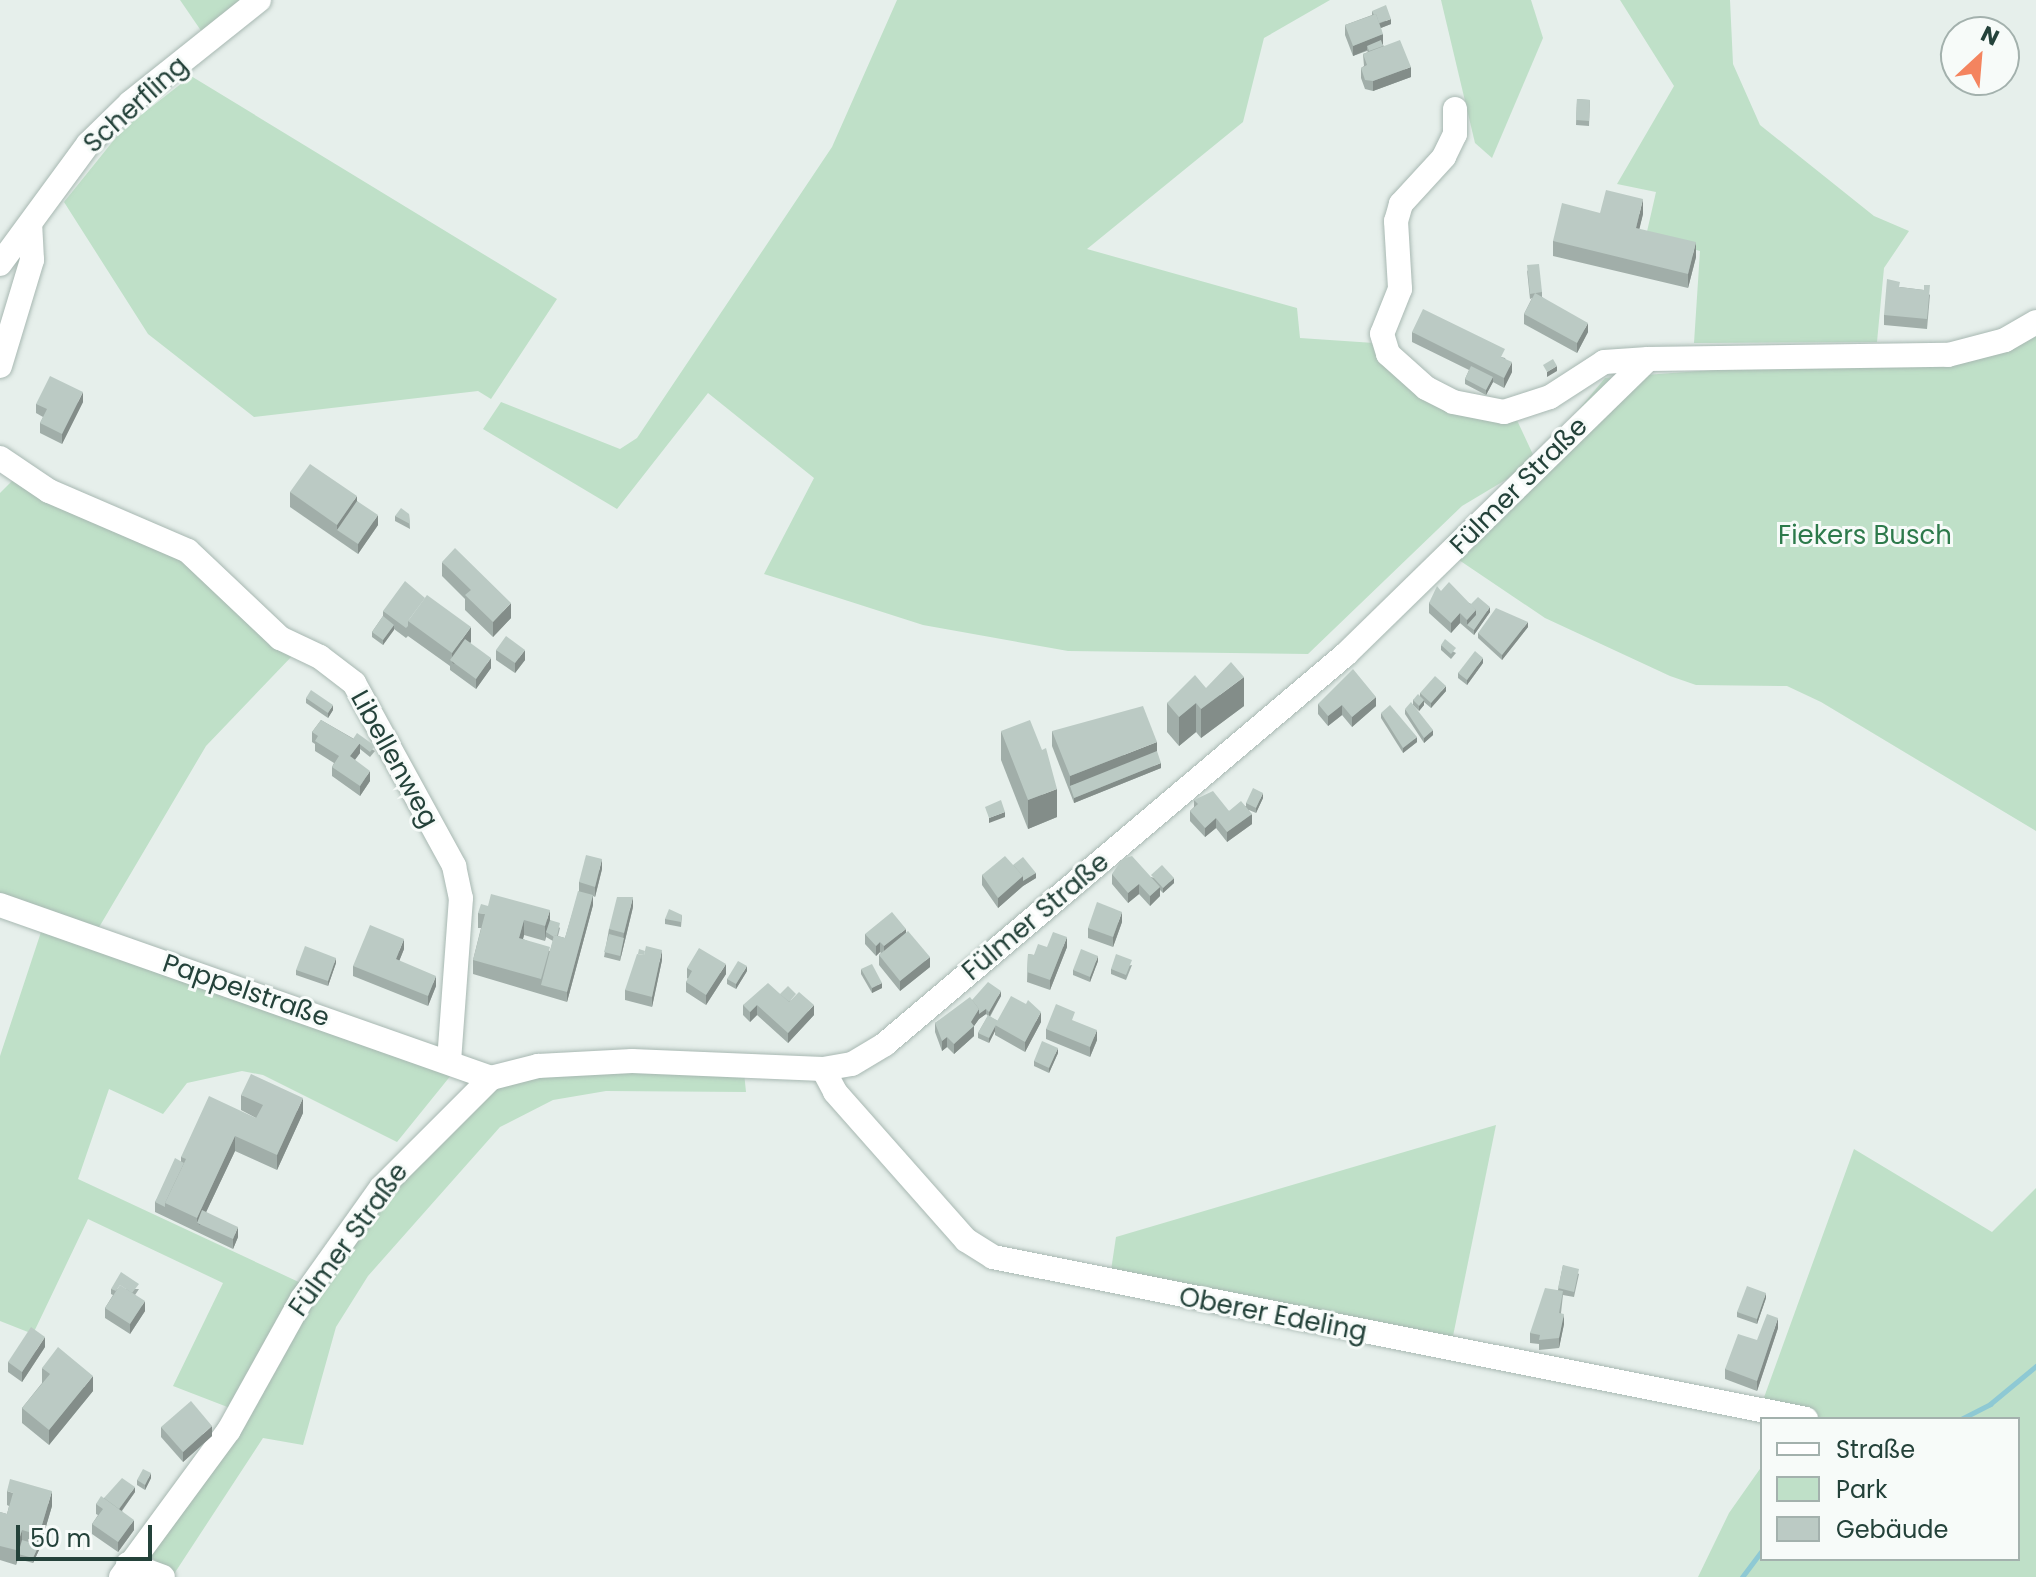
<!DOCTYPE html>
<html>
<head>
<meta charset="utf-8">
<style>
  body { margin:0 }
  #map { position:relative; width:2036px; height:1577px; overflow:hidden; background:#e6efeb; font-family:Poppins,sans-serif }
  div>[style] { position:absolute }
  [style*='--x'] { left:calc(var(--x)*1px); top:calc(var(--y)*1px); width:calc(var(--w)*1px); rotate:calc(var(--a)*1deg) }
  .green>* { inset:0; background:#bfe0c8 }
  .stream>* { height:5px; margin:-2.5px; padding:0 2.5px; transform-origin:2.5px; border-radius:2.5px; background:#8ec9d4 }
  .roads { filter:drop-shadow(0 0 2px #a8b8b2) drop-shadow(0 0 2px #a8b8b2) }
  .minor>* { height:24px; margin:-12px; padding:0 12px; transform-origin:12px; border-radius:12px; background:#fff }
  .wall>* { inset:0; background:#a1aea9 }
  .shaded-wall>* { inset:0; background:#838d89 }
  .building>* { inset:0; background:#bbcac4 }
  span { translate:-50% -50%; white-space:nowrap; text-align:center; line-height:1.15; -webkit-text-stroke:6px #f7fbf9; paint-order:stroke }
  .street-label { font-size:26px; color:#24423a }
  .park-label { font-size:26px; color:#2d7a4b }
  .legend { position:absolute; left:1760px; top:1417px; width:260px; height:144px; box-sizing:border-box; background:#f7fbf9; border:2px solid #a3b1ad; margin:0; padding:10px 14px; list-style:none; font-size:24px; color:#24423a }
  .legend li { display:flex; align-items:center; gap:16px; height:40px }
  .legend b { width:40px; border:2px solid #a3b1ad }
  .north { position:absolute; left:1940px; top:16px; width:80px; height:80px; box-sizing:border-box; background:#f7fbf9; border:2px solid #a3b1ad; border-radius:50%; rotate:26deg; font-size:22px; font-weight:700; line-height:32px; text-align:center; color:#24423a }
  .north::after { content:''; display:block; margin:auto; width:28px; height:36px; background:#f4845f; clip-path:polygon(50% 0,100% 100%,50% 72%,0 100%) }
  .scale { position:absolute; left:16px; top:1525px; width:136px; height:36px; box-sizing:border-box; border:4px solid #24423a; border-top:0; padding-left:10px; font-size:24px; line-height:28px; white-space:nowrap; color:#24423a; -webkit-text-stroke:6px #f7fbf9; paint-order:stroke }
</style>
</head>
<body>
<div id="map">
  <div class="green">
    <div style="clip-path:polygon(180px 0,245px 0,204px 35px)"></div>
    <div style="clip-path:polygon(897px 0,1330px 0,1264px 38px,1243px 122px,1087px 249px,1297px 308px,1300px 338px,1374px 343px,1386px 365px,1515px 416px,1536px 461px,1605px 378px,1781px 365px,2036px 333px,2036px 831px,1821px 702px,1787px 686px,1696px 685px,1670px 676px,1545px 618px,1456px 558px,1534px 463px,1462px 506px,1308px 654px,1068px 651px,923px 625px,764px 574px,814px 478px,708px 393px,617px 509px,483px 429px,501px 402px,620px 449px,637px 438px,832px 147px)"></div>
    <div style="clip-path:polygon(1441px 0,1531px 0,1543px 38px,1492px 158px,1475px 143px)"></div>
    <div style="clip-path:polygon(1620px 0,1730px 0,1733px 64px,1760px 125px,1874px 216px,1909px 231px,1884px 268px,1877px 342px,1694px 343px,1700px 251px,1646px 236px,1656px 192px,1617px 184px,1674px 86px)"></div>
    <div style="clip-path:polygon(191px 76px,557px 299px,491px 399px,478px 391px,254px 417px,148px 334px,64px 202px,122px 130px)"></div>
    <div style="clip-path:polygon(18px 475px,163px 546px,294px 654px,206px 746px,98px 929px,0 896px,0 493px)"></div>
    <div style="clip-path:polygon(42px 929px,452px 1074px,397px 1142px,263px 1075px,242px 1071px,187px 1083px,163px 1114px,109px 1089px,78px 1179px,303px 1284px,230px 1408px,173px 1386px,223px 1283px,88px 1219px,33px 1334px,0 1321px,0 1056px)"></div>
    <div style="clip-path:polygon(744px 1072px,746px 1092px,606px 1091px,553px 1100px,500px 1127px,368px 1276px,336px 1327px,303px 1445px,263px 1438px,174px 1574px,143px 1552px,387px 1195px,498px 1085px,542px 1073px)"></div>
    <div style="clip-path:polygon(1496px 1125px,1452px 1341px,1110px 1277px,1116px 1237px)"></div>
    <div style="clip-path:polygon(1854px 1149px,1992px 1232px,2036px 1188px,2036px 1577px,1698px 1577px,1729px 1513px,1762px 1466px,1762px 1559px,2018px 1559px,2018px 1419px,1807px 1419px,1815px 1410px,1762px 1403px)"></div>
  </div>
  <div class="stream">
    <div style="--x:1961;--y:1419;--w:33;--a:-27"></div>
    <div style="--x:1990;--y:1404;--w:60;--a:-39.6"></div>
    <div style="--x:1742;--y:1577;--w:34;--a:-53"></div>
  </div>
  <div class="roads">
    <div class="minor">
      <div style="--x:1455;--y:109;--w:25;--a:90"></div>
      <div style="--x:1455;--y:134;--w:25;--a:116"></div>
      <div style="--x:1444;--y:157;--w:64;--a:132.5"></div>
      <div style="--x:1401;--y:204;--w:18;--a:106"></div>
      <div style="--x:1396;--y:221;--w:68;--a:86.6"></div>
      <div style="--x:1400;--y:289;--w:48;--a:111.8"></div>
      <div style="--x:1382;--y:334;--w:21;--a:73"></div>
      <div style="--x:1388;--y:354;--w:51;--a:41.8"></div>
      <div style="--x:1426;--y:388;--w:30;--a:27"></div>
      <div style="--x:1453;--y:402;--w:52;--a:11.1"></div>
      <div style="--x:1504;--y:412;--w:48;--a:-18.1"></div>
      <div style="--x:1550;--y:397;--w:64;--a:-32.9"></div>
      <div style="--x:1604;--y:362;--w:44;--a:-3.9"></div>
      <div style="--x:0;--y:264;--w:149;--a:-53.7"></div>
      <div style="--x:88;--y:144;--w:59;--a:-44.3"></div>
      <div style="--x:130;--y:103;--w:165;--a:-38.6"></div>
      <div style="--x:0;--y:366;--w:111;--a:-73.2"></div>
      <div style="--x:32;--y:260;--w:35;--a:-93"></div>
      <div style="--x:0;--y:458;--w:59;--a:34"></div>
      <div style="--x:49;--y:491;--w:151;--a:23.3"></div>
      <div style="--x:188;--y:551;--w:127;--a:43.4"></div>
      <div style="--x:280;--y:638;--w:44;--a:25.4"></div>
      <div style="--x:320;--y:657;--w:43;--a:37.4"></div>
      <div style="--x:354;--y:683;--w:209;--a:61.3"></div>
      <div style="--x:454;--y:866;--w:33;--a:78"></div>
      <div style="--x:461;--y:898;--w:162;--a:94.2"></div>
      <div style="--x:0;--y:905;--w:521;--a:19.41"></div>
      <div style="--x:823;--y:1069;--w:26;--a:62"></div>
      <div style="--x:835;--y:1092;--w:198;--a:48.5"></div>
      <div style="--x:966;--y:1240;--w:32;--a:32"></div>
      <div style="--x:993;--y:1257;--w:829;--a:11.27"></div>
      <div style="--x:128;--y:1564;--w:37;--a:20"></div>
      <div style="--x:121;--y:1577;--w:182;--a:-53.7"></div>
      <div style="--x:229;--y:1430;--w:150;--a:-60.9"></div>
      <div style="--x:302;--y:1299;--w:136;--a:-54.6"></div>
      <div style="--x:381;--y:1188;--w:156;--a:-45"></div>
      <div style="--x:491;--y:1078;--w:49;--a:-14.3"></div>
      <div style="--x:538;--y:1066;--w:94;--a:-3"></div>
      <div style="--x:632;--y:1061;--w:191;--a:2.4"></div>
      <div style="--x:823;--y:1069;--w:29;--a:-10"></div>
      <div style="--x:852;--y:1064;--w:39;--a:-31"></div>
      <div style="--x:885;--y:1044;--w:604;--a:-40.23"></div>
      <div style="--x:1346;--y:654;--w:422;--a:-44.3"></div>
      <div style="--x:1648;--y:359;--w:300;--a:-0.8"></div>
      <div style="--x:1948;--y:355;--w:59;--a:-14.7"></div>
      <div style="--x:2005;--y:340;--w:36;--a:-30"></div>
    </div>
  </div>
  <div class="wall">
    <div style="clip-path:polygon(1372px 11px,1391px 24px,1381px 28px,1383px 45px,1411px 77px,1373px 91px,1365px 89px,1361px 78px,1361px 68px,1364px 66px,1363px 54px,1368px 52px,1367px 51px,1353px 56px,1345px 35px,1345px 25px,1372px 15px)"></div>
    <div style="clip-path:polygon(1577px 99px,1590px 100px,1589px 126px,1576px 125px)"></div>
    <div style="clip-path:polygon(1600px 213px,1643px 214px,1639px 229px,1696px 257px,1688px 288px,1553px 256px,1553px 241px)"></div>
    <div style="clip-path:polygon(1527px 270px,1542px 292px,1542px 297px,1588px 332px,1577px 353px,1524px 324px,1524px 314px,1532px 298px,1530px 299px)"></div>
    <div style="clip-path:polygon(1900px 287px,1924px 290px,1930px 295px,1927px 329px,1884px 325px,1884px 315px)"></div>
    <div style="clip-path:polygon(1412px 332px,1505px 358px,1512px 372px,1504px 388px,1493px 382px,1486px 395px,1465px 384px,1465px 379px,1469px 370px,1412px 342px)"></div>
    <div style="clip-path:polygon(83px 402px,62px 444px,40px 433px,40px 423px,43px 417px,36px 413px,36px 404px)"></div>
    <div style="clip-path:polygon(290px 492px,357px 501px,378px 525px,358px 554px,290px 507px)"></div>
    <div style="clip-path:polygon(409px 514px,410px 529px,395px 521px,395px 516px)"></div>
    <div style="clip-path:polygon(442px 562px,511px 618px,493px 637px,465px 610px,465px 599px,442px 576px)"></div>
    <div style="clip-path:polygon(1441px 591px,1490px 612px,1474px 635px,1460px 623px,1451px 633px,1429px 613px,1429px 603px)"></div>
    <div style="clip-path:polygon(383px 611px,470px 643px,491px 668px,476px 689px,450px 670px,450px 666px,408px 636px,406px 638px,394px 629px,383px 645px,372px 637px,372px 632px,383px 616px)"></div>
    <div style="clip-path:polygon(1528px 627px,1502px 660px,1478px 638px,1478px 633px)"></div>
    <div style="clip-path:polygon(1441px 645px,1456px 653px,1451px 659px,1441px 650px)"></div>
    <div style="clip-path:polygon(496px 650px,525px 660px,515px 673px,496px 660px)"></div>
    <div style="clip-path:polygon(1483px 663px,1467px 685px,1458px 678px,1458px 673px)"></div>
    <div style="clip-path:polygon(1206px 688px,1244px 706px,1201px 738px,1196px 732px,1179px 746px,1167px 732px,1167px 703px)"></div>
    <div style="clip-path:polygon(1446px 691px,1431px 708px,1424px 702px,1424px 705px,1419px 711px,1413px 705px,1413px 700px,1420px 696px,1420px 693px)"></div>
    <div style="clip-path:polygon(306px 698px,333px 710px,328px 718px,306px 703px)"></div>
    <div style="clip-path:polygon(1318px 704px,1376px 706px,1352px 727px,1342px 715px,1328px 726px,1318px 714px)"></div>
    <div style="clip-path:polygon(1405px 709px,1433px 735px,1424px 743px,1405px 714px)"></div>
    <div style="clip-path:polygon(1381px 713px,1417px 742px,1403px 753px,1381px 718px)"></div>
    <div style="clip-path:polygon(321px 720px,375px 751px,370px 757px,360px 749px,360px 753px,355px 760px,370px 781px,360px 796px,332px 776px,332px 767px,334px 763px,315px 751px,315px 744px,312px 742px,312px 732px)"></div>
    <div style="clip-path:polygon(1001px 731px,1057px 817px,1028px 829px,1001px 760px)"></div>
    <div style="clip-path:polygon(1052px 731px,1161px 768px,1074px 803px,1052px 746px)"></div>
    <div style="clip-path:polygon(1263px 798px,1256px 813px,1249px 810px,1252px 824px,1227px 842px,1216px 828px,1205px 837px,1190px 821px,1190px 811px,1194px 807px,1194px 800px,1229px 811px,1246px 806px,1246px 803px)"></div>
    <div style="clip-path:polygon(1013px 865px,1036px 878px,1023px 886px,998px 908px,982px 885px,982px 875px)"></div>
    <div style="clip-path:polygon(evenodd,602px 869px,595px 897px,593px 896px,593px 905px,567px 1002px,473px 974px,473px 960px,481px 928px,478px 928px,478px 913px,550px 920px,560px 928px,558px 936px,565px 938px,579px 891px,579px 882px,602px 869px,524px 935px,545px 941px,546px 937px,553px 941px,550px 951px,523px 939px,524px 935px)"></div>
    <div style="clip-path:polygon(1112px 874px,1151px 877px,1174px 883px,1163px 893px,1160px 890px,1160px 896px,1150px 906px,1139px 894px,1128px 903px,1112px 884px)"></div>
    <div style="clip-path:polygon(633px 907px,620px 961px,604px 957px,609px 929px)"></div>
    <div style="clip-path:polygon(682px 915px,681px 927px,665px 924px,665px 919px)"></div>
    <div style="clip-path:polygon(1122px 922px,1113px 947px,1088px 938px,1088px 928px)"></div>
    <div style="clip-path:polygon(906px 933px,930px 967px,900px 991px,879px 965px,879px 955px,881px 953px,880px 952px,876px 956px,865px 944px,865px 934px)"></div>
    <div style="clip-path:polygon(1047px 947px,1067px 947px,1050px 990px,1027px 982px,1028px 954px,1034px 955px)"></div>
    <div style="clip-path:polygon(404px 949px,399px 961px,436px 986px,428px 1006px,353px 976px,353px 966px)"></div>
    <div style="clip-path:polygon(662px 960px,652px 1007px,625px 1000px,625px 990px)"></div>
    <div style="clip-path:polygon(1098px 961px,1090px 982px,1073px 975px,1073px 970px)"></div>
    <div style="clip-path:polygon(336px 963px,328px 986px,296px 975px,296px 970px)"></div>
    <div style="clip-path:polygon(1132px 965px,1126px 980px,1111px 974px,1111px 969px)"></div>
    <div style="clip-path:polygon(687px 968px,726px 974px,706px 1005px,686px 992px,686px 982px,688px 979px,687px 978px)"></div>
    <div style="clip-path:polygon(861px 969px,882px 988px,872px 993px,861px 974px)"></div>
    <div style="clip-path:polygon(747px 971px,736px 989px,727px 984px,727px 979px)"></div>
    <div style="clip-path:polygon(780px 994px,814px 1015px,788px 1043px,757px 1015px,750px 1022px,743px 1015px,743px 1005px)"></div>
    <div style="clip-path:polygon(1001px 996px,990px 1017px,998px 1021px,1041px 1022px,1025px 1052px,995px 1035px,995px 1031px,989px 1043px,978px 1038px,978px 1033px,988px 1016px,986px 1014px,979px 1019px,974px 1026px,974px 1036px,954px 1054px,947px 1047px,942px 1051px,935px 1032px,935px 1023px,972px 1000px)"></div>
    <div style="clip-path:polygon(1075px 1022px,1097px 1040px,1090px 1057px,1046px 1039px,1046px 1029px)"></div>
    <div style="clip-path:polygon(1058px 1053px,1049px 1073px,1034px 1066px,1034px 1061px)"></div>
    <div style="clip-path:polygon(241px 1095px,303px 1113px,277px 1170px,235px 1151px,206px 1212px,238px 1237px,233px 1249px,155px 1212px,155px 1202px,181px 1162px,181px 1157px,256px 1118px,241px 1110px)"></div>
    <div style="clip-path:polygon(1563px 1265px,1579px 1274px,1574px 1297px,1563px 1295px,1561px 1313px,1564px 1324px,1559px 1348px,1539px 1350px,1539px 1344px,1530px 1343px,1530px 1333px,1558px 1290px)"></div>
    <div style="clip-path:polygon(111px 1289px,139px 1289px,135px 1295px,145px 1311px,130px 1334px,105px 1318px,105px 1308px,113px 1295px,111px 1294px)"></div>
    <div style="clip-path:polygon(1766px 1298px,1757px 1324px,1737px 1317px,1737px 1312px)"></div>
    <div style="clip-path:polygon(1778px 1328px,1757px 1391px,1725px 1379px,1725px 1369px)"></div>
    <div style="clip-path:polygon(45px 1347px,22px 1382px,8px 1372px,8px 1362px)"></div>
    <div style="clip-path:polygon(42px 1368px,93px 1391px,49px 1445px,22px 1423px,22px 1408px,42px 1383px)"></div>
    <div style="clip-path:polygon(161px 1427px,212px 1436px,183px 1462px,161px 1437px)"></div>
    <div style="clip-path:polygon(151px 1478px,145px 1490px,137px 1485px,137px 1480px)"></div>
    <div style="clip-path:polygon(7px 1491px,52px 1506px,39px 1550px,33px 1563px,18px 1559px,16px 1565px,0 1560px,0 1512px,7px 1514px,9px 1506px,7px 1505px)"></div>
    <div style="clip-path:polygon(135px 1492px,122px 1511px,134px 1530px,118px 1552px,92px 1534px,92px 1524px,98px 1515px,96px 1514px,96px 1504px,104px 1498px)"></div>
  </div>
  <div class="shaded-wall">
    <div style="clip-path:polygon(1391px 19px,1391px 24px,1378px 29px,1378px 24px)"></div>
    <div style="clip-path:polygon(1383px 34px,1383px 44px,1369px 50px,1367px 46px,1367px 50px,1353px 56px,1353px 46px)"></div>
    <div style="clip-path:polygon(1411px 67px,1411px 77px,1373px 91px,1373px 81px)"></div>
    <div style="clip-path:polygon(1643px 199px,1643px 214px,1636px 243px,1636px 228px)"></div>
    <div style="clip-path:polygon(1696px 242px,1696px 257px,1688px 288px,1688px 274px)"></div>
    <div style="clip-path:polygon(1588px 323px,1588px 332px,1577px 353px,1577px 343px)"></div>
    <div style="clip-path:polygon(1512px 362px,1512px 372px,1504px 388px,1504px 378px)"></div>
    <div style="clip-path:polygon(1557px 366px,1557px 371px,1547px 377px,1547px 372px)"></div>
    <div style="clip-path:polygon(1493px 377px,1493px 382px,1486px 395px,1486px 390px)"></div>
    <div style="clip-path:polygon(83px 392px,83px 402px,62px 444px,62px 434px)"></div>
    <div style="clip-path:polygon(357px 496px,357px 511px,337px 530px,337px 525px)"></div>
    <div style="clip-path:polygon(378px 515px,378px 525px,358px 554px,358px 544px)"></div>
    <div style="clip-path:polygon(511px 603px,511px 618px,493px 637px,493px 622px)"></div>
    <div style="clip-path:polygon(1490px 607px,1490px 612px,1474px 635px,1474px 630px)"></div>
    <div style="clip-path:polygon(1476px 610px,1476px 620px,1467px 625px,1467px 620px)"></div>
    <div style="clip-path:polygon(1460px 613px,1460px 623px,1451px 633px,1451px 623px)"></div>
    <div style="clip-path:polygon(1528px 622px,1528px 627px,1502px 660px,1502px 655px)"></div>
    <div style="clip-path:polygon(394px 625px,394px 630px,383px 645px,383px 640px)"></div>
    <div style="clip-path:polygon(471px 627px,471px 642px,454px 664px,452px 662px,452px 653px)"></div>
    <div style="clip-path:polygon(525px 650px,525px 660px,515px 673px,515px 663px)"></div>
    <div style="clip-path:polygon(491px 658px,491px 668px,476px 689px,476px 679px)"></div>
    <div style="clip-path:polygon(1483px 658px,1483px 663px,1467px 685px,1467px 680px)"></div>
    <div style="clip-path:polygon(1244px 677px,1244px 706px,1201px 738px,1201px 709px)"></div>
    <div style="clip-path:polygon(1446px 686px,1446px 691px,1431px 708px,1431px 703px)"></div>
    <div style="clip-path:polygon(1376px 697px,1376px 706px,1352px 727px,1352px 717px)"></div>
    <div style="clip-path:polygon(1424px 700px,1424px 705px,1419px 711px,1419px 706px)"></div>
    <div style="clip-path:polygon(1196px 703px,1196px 732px,1179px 746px,1179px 717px)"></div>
    <div style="clip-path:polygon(333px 705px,333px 710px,328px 718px,328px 713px)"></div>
    <div style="clip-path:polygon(1342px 705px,1342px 715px,1328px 726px,1328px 716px)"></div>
    <div style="clip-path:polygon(1433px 730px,1433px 735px,1424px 743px,1424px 738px)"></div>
    <div style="clip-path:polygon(1417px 737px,1417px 742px,1403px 753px,1403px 748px)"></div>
    <div style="clip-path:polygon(1157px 742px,1157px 756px,1070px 786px,1070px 791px,1070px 776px)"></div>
    <div style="clip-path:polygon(360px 743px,360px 753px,350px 766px,350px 756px)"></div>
    <div style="clip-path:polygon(1161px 763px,1161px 768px,1074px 803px,1074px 798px)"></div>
    <div style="clip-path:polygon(370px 771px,370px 781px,360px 796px,360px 786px)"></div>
    <div style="clip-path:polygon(1057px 789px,1057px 817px,1028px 829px,1028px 800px)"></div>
    <div style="clip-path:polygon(1263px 793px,1263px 798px,1256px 813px,1256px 808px)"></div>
    <div style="clip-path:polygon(1005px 812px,1005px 817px,989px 823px,989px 818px)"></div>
    <div style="clip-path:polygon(1252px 814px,1252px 824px,1227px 842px,1227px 832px)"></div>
    <div style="clip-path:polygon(1216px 818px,1216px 828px,1205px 837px,1205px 828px)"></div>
    <div style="clip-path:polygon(602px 859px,602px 869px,595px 897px,595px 887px)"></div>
    <div style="clip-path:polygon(1036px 873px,1036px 878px,1023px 886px,998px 908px,998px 898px,1023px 876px)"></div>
    <div style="clip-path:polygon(1174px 878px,1174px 883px,1163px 893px,1163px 888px)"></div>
    <div style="clip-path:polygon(1139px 884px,1139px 894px,1128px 903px,1128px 893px)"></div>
    <div style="clip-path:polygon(1160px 887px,1160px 896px,1150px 906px,1150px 896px)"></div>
    <div style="clip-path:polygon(593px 895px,593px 905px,567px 1002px,567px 992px)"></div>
    <div style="clip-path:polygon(633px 897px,633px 907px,620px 961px,624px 933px)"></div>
    <div style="clip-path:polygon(550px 910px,550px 925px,546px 932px,545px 941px,545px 926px)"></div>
    <div style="clip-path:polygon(1122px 912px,1122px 922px,1113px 947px,1113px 937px)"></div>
    <div style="clip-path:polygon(524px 920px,524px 935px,519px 953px,519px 938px)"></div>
    <div style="clip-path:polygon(906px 929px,906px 938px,884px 956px,884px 946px)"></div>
    <div style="clip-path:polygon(1067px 937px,1067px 947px,1050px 990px,1050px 980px)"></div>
    <div style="clip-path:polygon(404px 939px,404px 949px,396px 969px,396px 959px)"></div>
    <div style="clip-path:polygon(880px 942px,880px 952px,876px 956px,876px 946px)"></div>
    <div style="clip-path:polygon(662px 950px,662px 960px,652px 1007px,652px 997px)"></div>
    <div style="clip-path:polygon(1098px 956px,1098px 961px,1090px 982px,1090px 977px)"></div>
    <div style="clip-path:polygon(930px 957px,930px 967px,900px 991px,900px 981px)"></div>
    <div style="clip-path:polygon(336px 958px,336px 963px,328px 986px,328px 981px)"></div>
    <div style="clip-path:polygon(726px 964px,726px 974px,706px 1005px,706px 995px)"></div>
    <div style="clip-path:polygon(747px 966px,747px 971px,736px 989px,736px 984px)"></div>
    <div style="clip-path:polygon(436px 976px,436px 986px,428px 1006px,428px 996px)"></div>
    <div style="clip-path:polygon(882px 983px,882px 988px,872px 993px,872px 988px)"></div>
    <div style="clip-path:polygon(1001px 991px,1001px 996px,989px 1017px,989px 1012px)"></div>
    <div style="clip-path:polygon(757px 1005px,757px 1015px,750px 1022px,750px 1012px)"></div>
    <div style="clip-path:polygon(814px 1005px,814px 1015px,788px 1043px,788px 1033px)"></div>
    <div style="clip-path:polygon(979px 1009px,986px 1009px,986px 1014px,979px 1019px,974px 1026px,974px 1036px,954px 1054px,954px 1044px)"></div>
    <div style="clip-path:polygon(1041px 1012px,1041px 1022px,1025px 1052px,1025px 1042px)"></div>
    <div style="clip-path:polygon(995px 1026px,995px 1031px,989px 1043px,989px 1038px)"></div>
    <div style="clip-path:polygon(1097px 1030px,1097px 1040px,1090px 1057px,1090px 1047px)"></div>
    <div style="clip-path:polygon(947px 1037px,947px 1047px,942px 1051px,942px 1041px)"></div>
    <div style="clip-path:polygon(1058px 1048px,1058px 1053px,1049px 1073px,1049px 1068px)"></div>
    <div style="clip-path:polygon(303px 1098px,303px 1113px,277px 1170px,277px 1155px)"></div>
    <div style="clip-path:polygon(235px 1136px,235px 1151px,200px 1225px,197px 1223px,197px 1218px)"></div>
    <div style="clip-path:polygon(238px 1227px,238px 1237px,233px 1249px,233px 1239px)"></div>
    <div style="clip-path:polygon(1766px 1293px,1766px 1298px,1757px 1324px,1757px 1319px)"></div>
    <div style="clip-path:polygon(145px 1301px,145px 1311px,130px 1334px,130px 1324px)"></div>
    <div style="clip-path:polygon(1564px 1314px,1564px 1324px,1559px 1348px,1559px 1338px)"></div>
    <div style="clip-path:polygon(1778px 1318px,1778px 1328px,1757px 1391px,1757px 1381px)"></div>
    <div style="clip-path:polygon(45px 1337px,45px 1347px,22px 1382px,22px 1372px)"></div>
    <div style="clip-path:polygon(93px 1376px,93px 1391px,49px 1445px,49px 1430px)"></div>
    <div style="clip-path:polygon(212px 1426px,212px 1436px,183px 1462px,183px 1452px)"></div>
    <div style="clip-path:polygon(151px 1473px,151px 1478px,145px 1490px,145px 1485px)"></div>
    <div style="clip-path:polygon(135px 1487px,135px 1492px,117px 1517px,117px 1512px)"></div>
    <div style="clip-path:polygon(52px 1491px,52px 1506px,39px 1550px,33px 1563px,33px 1558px,39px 1545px,39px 1535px)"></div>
    <div style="clip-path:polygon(134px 1520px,134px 1530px,118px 1552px,118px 1542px)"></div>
    <div style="clip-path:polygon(22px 1530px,22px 1545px,18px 1554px,16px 1565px,16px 1550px)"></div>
  </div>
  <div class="building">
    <div style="clip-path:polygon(1386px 5px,1391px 19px,1379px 23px,1376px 14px,1374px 15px,1372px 11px)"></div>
    <div style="clip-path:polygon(1376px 14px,1383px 34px,1353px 46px,1345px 25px)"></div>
    <div style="clip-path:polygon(1381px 40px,1383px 46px,1369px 51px,1367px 46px)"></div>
    <div style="clip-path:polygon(1400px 40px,1411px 67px,1373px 81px,1365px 80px,1361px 68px,1367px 65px,1363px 54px)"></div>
    <div style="clip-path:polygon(1577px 99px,1590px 100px,1589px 121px,1576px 120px)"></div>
    <div style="clip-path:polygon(1606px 190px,1643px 199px,1636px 228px,1696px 242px,1688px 274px,1553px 241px,1562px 203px,1600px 213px)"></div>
    <div style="clip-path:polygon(1539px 264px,1542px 292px,1530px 294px,1527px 265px)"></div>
    <div style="clip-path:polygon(1887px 279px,1900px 282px,1899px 287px,1924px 290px,1924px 285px,1930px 285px,1927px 319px,1884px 315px)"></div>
    <div style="clip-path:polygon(1535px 293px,1588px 323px,1577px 343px,1524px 314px)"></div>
    <div style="clip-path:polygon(1423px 309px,1505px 349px,1501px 357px,1512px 362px,1504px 378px,1412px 332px)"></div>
    <div style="clip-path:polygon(1553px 359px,1557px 366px,1547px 372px,1543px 365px)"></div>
    <div style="clip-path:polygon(1471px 366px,1493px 377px,1486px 390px,1465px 379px)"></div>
    <div style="clip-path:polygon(50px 376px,83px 392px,62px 434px,40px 423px,47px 409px,36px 404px)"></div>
    <div style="clip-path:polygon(310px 464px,357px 496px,337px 525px,290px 492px)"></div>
    <div style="clip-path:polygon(357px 501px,378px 515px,358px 544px,337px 530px)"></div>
    <div style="clip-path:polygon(401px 508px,409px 514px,410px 524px,395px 516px)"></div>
    <div style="clip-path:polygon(455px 548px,511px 603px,493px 622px,465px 595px,471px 590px,442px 562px)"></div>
    <div style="clip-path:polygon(405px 581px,425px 598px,408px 621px,408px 626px,406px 628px,383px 611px)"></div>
    <div style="clip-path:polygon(1449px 582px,1476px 610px,1467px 620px,1460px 613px,1451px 623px,1429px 603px,1437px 586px,1441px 591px)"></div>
    <div style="clip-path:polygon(427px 595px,471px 627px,452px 653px,408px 621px)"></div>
    <div style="clip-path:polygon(1478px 597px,1490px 607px,1474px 630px,1467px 625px,1476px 615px,1476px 610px,1470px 605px)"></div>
    <div style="clip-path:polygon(1496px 608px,1528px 622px,1502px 655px,1478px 633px)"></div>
    <div style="clip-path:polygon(383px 616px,394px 625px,383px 640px,372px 632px)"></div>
    <div style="clip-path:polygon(506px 636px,525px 650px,515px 663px,496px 650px)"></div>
    <div style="clip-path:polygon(465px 639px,491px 658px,476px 679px,450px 660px)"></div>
    <div style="clip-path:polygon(1445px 639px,1456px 648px,1451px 654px,1441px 645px)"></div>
    <div style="clip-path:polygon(1475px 651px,1483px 658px,1467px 680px,1458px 673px)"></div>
    <div style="clip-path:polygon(1231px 662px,1244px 677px,1201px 709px,1196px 703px,1179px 717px,1167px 703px,1195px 675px,1206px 688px)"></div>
    <div style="clip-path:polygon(1353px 669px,1376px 697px,1352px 717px,1342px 705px,1328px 716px,1318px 704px)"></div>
    <div style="clip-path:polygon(1435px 676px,1446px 686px,1431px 703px,1420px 693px)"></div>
    <div style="clip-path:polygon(311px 690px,333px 705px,328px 713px,306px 698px)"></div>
    <div style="clip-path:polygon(1418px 694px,1424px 700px,1419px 706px,1413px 700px)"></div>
    <div style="clip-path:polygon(1411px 702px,1433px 730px,1424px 738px,1405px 709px)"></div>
    <div style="clip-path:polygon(1390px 705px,1417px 737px,1403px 748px,1381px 713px)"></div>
    <div style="clip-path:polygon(1143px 706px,1157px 742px,1070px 776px,1052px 731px)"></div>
    <div style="clip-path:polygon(321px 720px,360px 743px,350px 756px,370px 771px,360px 786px,332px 767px,339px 756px,315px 741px,318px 736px,312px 732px)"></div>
    <div style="clip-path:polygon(1030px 720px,1042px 750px,1046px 748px,1057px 789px,1028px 800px,1001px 731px)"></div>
    <div style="clip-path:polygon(357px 733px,375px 746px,370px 752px,353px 739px)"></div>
    <div style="clip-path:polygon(1157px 751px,1161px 763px,1074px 798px,1070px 786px)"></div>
    <div style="clip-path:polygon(1253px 788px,1263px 793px,1256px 808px,1246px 803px)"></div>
    <div style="clip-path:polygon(1213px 791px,1229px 811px,1241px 801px,1252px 814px,1227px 832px,1216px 818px,1205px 828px,1190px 811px,1198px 804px,1194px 800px)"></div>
    <div style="clip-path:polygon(1001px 800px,1005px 812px,989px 818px,985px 807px)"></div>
    <div style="clip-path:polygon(586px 855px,602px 859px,595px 887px,579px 882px)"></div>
    <div style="clip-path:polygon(1005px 856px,1023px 876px,998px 898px,982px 875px)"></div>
    <div style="clip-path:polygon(1132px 856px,1160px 887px,1150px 896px,1139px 884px,1128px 893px,1112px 874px,1122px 859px)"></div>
    <div style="clip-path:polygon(1023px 857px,1036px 873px,1023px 881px,1023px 876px,1013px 865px)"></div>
    <div style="clip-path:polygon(1162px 865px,1174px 878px,1163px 888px,1151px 875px)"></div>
    <div style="clip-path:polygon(578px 891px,593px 895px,567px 992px,541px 985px,554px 935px,565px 938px)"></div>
    <div style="clip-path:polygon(491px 894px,550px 910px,545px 926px,524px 920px,519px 938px,550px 947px,541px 979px,473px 960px,485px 914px,478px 913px,481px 904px,488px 906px)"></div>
    <div style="clip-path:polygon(617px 897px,633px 897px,624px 933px,609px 929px)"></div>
    <div style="clip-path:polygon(1097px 902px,1122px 912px,1113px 937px,1088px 928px)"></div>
    <div style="clip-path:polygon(669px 909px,682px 915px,681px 922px,665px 919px)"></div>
    <div style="clip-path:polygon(892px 912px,906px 929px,884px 946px,880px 942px,876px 946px,865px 934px)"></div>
    <div style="clip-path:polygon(550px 920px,560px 923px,557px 936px,554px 935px,554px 937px,546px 932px)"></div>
    <div style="clip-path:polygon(370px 925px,404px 939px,396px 959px,436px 976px,428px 996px,353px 966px)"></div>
    <div style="clip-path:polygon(908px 931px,930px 957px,900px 981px,879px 955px)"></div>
    <div style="clip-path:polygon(1053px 932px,1067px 937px,1050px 980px,1027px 972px,1028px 954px,1034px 955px,1038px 944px,1047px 947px)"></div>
    <div style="clip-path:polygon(609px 934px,624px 938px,620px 956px,604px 952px)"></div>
    <div style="clip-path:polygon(305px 946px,336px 958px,328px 981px,296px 970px)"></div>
    <div style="clip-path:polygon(646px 946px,662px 950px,652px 997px,625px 990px,637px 954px,644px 955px)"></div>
    <div style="clip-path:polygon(699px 948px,726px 964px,706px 995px,686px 982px,692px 971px,687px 968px)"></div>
    <div style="clip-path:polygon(639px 949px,645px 951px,644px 955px,638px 954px)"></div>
    <div style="clip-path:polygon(1081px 949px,1098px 956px,1090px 977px,1073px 970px)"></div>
    <div style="clip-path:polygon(1116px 954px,1132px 960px,1126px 975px,1111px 969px)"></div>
    <div style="clip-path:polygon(738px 961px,747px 966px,736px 984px,727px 979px)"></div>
    <div style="clip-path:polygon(872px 964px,882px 983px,872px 988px,861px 969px)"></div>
    <div style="clip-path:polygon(988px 982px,1001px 991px,989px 1012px,986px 1009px,979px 1014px,979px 1009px,972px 1000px)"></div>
    <div style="clip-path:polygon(768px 983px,789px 1002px,799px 992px,814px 1005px,788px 1033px,757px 1005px,750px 1012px,743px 1005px)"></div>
    <div style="clip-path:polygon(788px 986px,796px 994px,789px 1002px,780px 994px)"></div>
    <div style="clip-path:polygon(1011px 996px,1026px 1004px,1028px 1000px,1041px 1012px,1025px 1042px,995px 1025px)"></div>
    <div style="clip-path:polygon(970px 997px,979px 1009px,971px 1022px,974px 1026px,954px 1044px,947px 1037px,942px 1041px,935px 1023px)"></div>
    <div style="clip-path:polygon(1056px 1004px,1075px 1012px,1072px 1020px,1097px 1030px,1090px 1047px,1046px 1029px)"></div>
    <div style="clip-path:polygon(988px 1015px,998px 1021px,989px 1038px,978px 1033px)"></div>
    <div style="clip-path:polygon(1042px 1041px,1058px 1048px,1049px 1068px,1034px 1061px)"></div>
    <div style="clip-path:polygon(251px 1074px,303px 1098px,277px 1155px,235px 1136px,197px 1218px,165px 1203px,186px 1159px,181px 1157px,209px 1096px,256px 1118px,263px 1105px,241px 1095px)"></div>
    <div style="clip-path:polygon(175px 1158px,184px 1163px,165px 1203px,165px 1207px,155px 1202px)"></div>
    <div style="clip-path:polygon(202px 1210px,238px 1227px,233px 1239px,197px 1223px)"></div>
    <div style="clip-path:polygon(1563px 1265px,1579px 1269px,1574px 1292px,1558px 1288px)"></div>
    <div style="clip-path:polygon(121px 1272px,139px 1284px,132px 1293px,120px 1285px,116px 1291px,111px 1289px)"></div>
    <div style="clip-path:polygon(120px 1285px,145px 1301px,130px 1324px,105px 1308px)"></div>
    <div style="clip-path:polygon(1747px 1286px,1766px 1293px,1757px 1319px,1737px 1312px)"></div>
    <div style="clip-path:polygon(1545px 1288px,1563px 1291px,1559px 1313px,1564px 1314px,1559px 1338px,1539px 1340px,1540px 1335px,1530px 1333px)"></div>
    <div style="clip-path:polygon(1767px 1314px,1778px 1318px,1757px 1381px,1725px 1369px,1738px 1334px,1757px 1340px)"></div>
    <div style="clip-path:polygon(31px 1327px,45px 1337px,22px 1372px,8px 1362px)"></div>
    <div style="clip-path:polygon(58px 1347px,93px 1376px,49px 1430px,22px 1408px,50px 1374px,42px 1368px)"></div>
    <div style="clip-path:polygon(191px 1401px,212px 1426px,183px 1452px,161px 1427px)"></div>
    <div style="clip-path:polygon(143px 1469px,151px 1473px,145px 1485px,137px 1480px)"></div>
    <div style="clip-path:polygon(122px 1478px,135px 1487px,119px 1509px,104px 1498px)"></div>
    <div style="clip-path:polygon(10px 1479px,52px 1491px,39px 1535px,22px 1530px,16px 1550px,0 1546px,0 1512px,7px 1514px,13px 1493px,7px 1491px)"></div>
    <div style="clip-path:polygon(101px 1496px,134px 1520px,118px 1542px,92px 1524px,103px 1509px,96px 1504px)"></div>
    <div style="clip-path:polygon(22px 1540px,39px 1545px,33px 1558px,18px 1554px)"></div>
  </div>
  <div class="street-label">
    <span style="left:136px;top:105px;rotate:-42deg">Scherfling</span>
    <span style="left:1519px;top:486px;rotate:-45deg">Fülmer Straße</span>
    <span style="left:394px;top:759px;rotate:61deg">Libellenweg</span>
    <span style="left:1036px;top:917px;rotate:-40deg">Fülmer Straße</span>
    <span style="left:246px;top:991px;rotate:19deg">Pappelstraße</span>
    <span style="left:349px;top:1240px;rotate:-54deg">Fülmer Straße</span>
    <span style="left:1273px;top:1315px;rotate:11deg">Oberer Edeling</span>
  </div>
  <div class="park-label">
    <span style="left:1865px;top:536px">Fiekers Busch</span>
  </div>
  <ul class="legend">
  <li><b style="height:10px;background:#fff"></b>Straße</li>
  <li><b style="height:22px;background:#bfe0c8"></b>Park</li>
  <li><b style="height:22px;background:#bbcac4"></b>Gebäude</li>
  </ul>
  <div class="north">N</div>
  <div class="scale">50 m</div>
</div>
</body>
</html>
